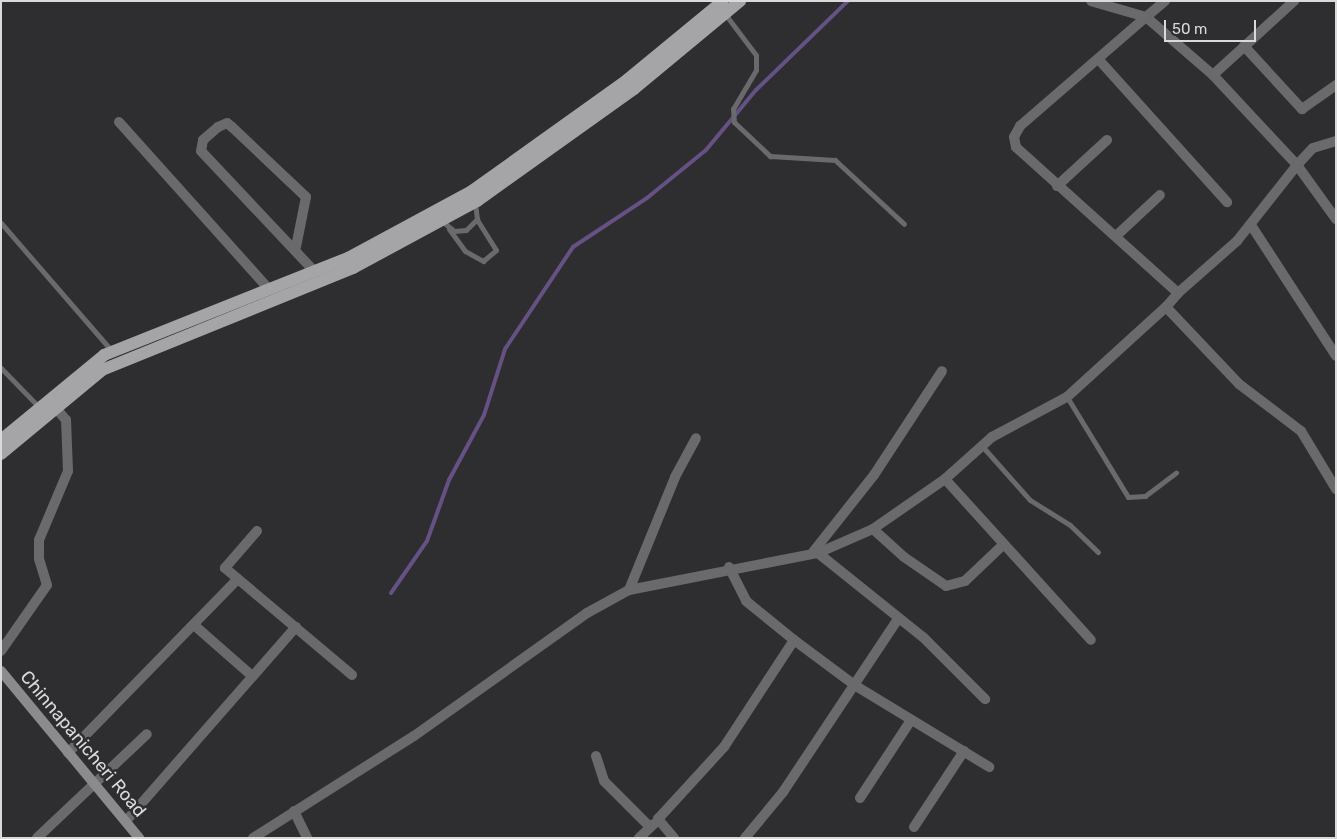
<!DOCTYPE html>
<html>
<head>
<meta charset="utf-8">
<style>
  body { margin:0 }
  #map { position:relative; width:1337px; height:839px; overflow:hidden; background:#2e2d30; font-family:Rubik,sans-serif }
  div>[style] { position:absolute }
  [style*='--x'] { left:calc(var(--x)*1px); top:calc(var(--y)*1px); width:calc(var(--w)*1px); rotate:calc(var(--a)*1deg) }
  .stream>* { height:4px; margin:-2px; padding:0 2px; transform-origin:2px; border-radius:2px; background:#665185 }
  .lane>* { height:5px; margin:-2.5px; padding:0 2.5px; transform-origin:2.5px; border-radius:2.5px; background:#6a696b }
  .street>* { height:10px; margin:-5px; padding:0 5px; transform-origin:5px; border-radius:5px; background:#6a696b }
  .secondary>* { height:10px; margin:-5px; padding:0 5px; transform-origin:5px; border-radius:5px; background:#8b8b8d }
  .primary>* { height:12px; margin:-6px; padding:0 6px; transform-origin:6px; border-radius:6px; background:#a5a4a7 }
  span { translate:-50% -50%; white-space:nowrap; text-align:center; line-height:1.15; -webkit-text-stroke:5px #2e2d30; paint-order:stroke }
  .street-label { font-size:18px; color:#dadadb }
  .frame { position:absolute; inset:0; border:2px solid #dadadb; pointer-events:none }
  .scale { position:absolute; left:1164px; top:20px; width:92px; height:22px; box-sizing:border-box; border:2px solid #dadadb; border-top:0; padding-left:6px; font-size:15px; line-height:18px; white-space:nowrap; color:#dadadb; -webkit-text-stroke:4px #2e2d30; paint-order:stroke }
</style>
</head>
<body>
<div id="map">
  <div class="stream">
    <div style="--x:391;--y:593;--w:63;--a:-55.3"></div>
    <div style="--x:427;--y:541;--w:65;--a:-70.2"></div>
    <div style="--x:449;--y:480;--w:74;--a:-61.7"></div>
    <div style="--x:484;--y:415;--w:69;--a:-72.3"></div>
    <div style="--x:505;--y:349;--w:123;--a:-56.3"></div>
    <div style="--x:573;--y:247;--w:89;--a:-33.5"></div>
    <div style="--x:647;--y:198;--w:76;--a:-39.1"></div>
    <div style="--x:706;--y:150;--w:78;--a:-50.2"></div>
    <div style="--x:756;--y:90;--w:128;--a:-44.1"></div>
  </div>
  <div class="lane">
    <div style="--x:725;--y:14;--w:51;--a:52.9"></div>
    <div style="--x:756;--y:55;--w:15;--a:90"></div>
    <div style="--x:756;--y:70;--w:45;--a:120.5"></div>
    <div style="--x:733;--y:109;--w:13;--a:86"></div>
    <div style="--x:734;--y:122;--w:50;--a:43.4"></div>
    <div style="--x:770;--y:156;--w:65;--a:3.5"></div>
    <div style="--x:835;--y:160;--w:94;--a:42.8"></div>
    <div style="--x:442;--y:221;--w:16;--a:40"></div>
    <div style="--x:454;--y:231;--w:12;--a:-5"></div>
    <div style="--x:466;--y:230;--w:16;--a:-45"></div>
    <div style="--x:477;--y:219;--w:16;--a:-97"></div>
    <div style="--x:1;--y:223;--w:169;--a:49.1"></div>
    <div style="--x:449;--y:229;--w:27;--a:54"></div>
    <div style="--x:465;--y:251;--w:21;--a:29"></div>
    <div style="--x:483;--y:261;--w:17;--a:-40"></div>
    <div style="--x:496;--y:250;--w:36;--a:-122"></div>
    <div style="--x:1;--y:368;--w:54;--a:45.7"></div>
    <div style="--x:1067;--y:397;--w:117;--a:58.6"></div>
    <div style="--x:1128;--y:497;--w:17;--a:-3"></div>
    <div style="--x:1145;--y:496;--w:39;--a:-37"></div>
    <div style="--x:982;--y:446;--w:72;--a:48.4"></div>
    <div style="--x:1030;--y:500;--w:47;--a:32"></div>
    <div style="--x:1070;--y:525;--w:39;--a:44"></div>
  </div>
  <div class="street">
    <div style="--x:1165;--y:1;--w:25;--a:140"></div>
    <div style="--x:1146;--y:17;--w:89;--a:40.9"></div>
    <div style="--x:1213;--y:75;--w:123;--a:47"></div>
    <div style="--x:1297;--y:165;--w:23;--a:-47"></div>
    <div style="--x:1313;--y:148;--w:24;--a:-17"></div>
    <div style="--x:1244;--y:46;--w:86;--a:47.4"></div>
    <div style="--x:1302;--y:109;--w:42;--a:-35.2"></div>
    <div style="--x:1100;--y:61;--w:190;--a:48"></div>
    <div style="--x:1213;--y:75;--w:110;--a:-42.4"></div>
    <div style="--x:119;--y:122;--w:224;--a:48.1"></div>
    <div style="--x:1057;--y:186;--w:68;--a:-42.6"></div>
    <div style="--x:1251;--y:225;--w:156;--a:57"></div>
    <div style="--x:1116;--y:236;--w:60;--a:-43"></div>
    <div style="--x:296;--y:247;--w:51;--a:-78.7"></div>
    <div style="--x:306;--y:197;--w:102;--a:-136.6"></div>
    <div style="--x:232;--y:127;--w:6;--a:-141"></div>
    <div style="--x:227;--y:123;--w:10;--a:156"></div>
    <div style="--x:218;--y:127;--w:20;--a:139"></div>
    <div style="--x:203;--y:140;--w:11;--a:100"></div>
    <div style="--x:201;--y:151;--w:165;--a:46.7"></div>
    <div style="--x:1178;--y:293;--w:79;--a:-41.4"></div>
    <div style="--x:1237;--y:241;--w:97;--a:-51.7"></div>
    <div style="--x:1297;--y:165;--w:67;--a:54.2"></div>
    <div style="--x:1166;--y:307;--w:106;--a:46.5"></div>
    <div style="--x:1239;--y:384;--w:78;--a:37.2"></div>
    <div style="--x:1301;--y:431;--w:68;--a:58.9"></div>
    <div style="--x:945;--y:479;--w:217;--a:47.8"></div>
    <div style="--x:873;--y:529;--w:42;--a:42.1"></div>
    <div style="--x:904;--y:557;--w:51;--a:34.6"></div>
    <div style="--x:946;--y:586;--w:20;--a:-15"></div>
    <div style="--x:965;--y:581;--w:52;--a:-43.5"></div>
    <div style="--x:257;--y:531;--w:49;--a:130.9"></div>
    <div style="--x:225;--y:568;--w:166;--a:40.1"></div>
    <div style="--x:813;--y:552;--w:98;--a:-51.6"></div>
    <div style="--x:874;--y:475;--w:124;--a:-56.8"></div>
    <div style="--x:818;--y:553;--w:134;--a:38.7"></div>
    <div style="--x:923;--y:637;--w:88;--a:45"></div>
    <div style="--x:729;--y:567;--w:38;--a:63"></div>
    <div style="--x:746;--y:601;--w:62;--a:39.1"></div>
    <div style="--x:794;--y:640;--w:77;--a:36.6"></div>
    <div style="--x:856;--y:686;--w:156;--a:31.3"></div>
    <div style="--x:629;--y:590;--w:122;--a:-67.8"></div>
    <div style="--x:675;--y:477;--w:44;--a:-61.7"></div>
    <div style="--x:194;--y:625;--w:77;--a:41.3"></div>
    <div style="--x:1;--y:651;--w:80;--a:-55.1"></div>
    <div style="--x:47;--y:585;--w:27;--a:-107"></div>
    <div style="--x:39;--y:559;--w:19;--a:-90"></div>
    <div style="--x:39;--y:540;--w:75;--a:-67.2"></div>
    <div style="--x:68;--y:471;--w:51;--a:-92.2"></div>
    <div style="--x:66;--y:420;--w:17;--a:-130"></div>
    <div style="--x:68;--y:753;--w:243;--a:-45.7"></div>
    <div style="--x:596;--y:756;--w:26;--a:72"></div>
    <div style="--x:604;--y:781;--w:65;--a:45"></div>
    <div style="--x:860;--y:798;--w:93;--a:-56.8"></div>
    <div style="--x:294;--y:811;--w:30;--a:64"></div>
    <div style="--x:126;--y:821;--w:258;--a:-48.8"></div>
    <div style="--x:914;--y:827;--w:91;--a:-56.7"></div>
    <div style="--x:37;--y:838;--w:151;--a:-43.4"></div>
    <div style="--x:253;--y:838;--w:191;--a:-32.4"></div>
    <div style="--x:414;--y:736;--w:212;--a:-35.4"></div>
    <div style="--x:587;--y:613;--w:48;--a:-28.7"></div>
    <div style="--x:629;--y:590;--w:193;--a:-11.1"></div>
    <div style="--x:818;--y:553;--w:60;--a:-23.6"></div>
    <div style="--x:873;--y:529;--w:88;--a:-34.8"></div>
    <div style="--x:945;--y:479;--w:63;--a:-41.8"></div>
    <div style="--x:992;--y:437;--w:85;--a:-28.1"></div>
    <div style="--x:1067;--y:397;--w:134;--a:-42.3"></div>
    <div style="--x:1166;--y:307;--w:18;--a:-49"></div>
    <div style="--x:1178;--y:293;--w:218;--a:-138"></div>
    <div style="--x:1016;--y:147;--w:10;--a:-101"></div>
    <div style="--x:1014;--y:137;--w:13;--a:-61"></div>
    <div style="--x:1020;--y:126;--w:167;--a:-40.9"></div>
    <div style="--x:1146;--y:17;--w:57;--a:-163.8"></div>
    <div style="--x:639;--y:838;--w:21;--a:-43"></div>
    <div style="--x:674;--y:838;--w:25;--a:-130"></div>
    <div style="--x:658;--y:819;--w:98;--a:-47.5"></div>
    <div style="--x:724;--y:747;--w:128;--a:-56.8"></div>
    <div style="--x:745;--y:838;--w:60;--a:-50.4"></div>
    <div style="--x:783;--y:792;--w:208;--a:-56.4"></div>
  </div>
  <div class="secondary">
    <div style="--x:1;--y:671;--w:217;--a:50.4"></div>
  </div>
  <div class="primary">
    <div style="--x:1;--y:440;--w:134;--a:-39.5"></div>
    <div style="--x:104;--y:355;--w:263;--a:-21.7"></div>
    <div style="--x:348;--y:258;--w:141;--a:-28.4"></div>
    <div style="--x:472;--y:191;--w:191;--a:-35.6"></div>
    <div style="--x:627;--y:80;--w:124;--a:-39.5"></div>
    <div style="--x:1;--y:454;--w:131;--a:-39.7"></div>
    <div style="--x:102;--y:370;--w:271;--a:-22.1"></div>
    <div style="--x:353;--y:268;--w:141;--a:-28.4"></div>
    <div style="--x:477;--y:201;--w:193;--a:-35.5"></div>
    <div style="--x:634;--y:89;--w:138;--a:-39.7"></div>
  </div>
  <div class="street-label">
    <span style="left:83px;top:744px;rotate:50deg">Chinnapanicheri Road</span>
  </div>
  <div class="frame"></div>
  <div class="scale">50 m</div>
</div>
</body>
</html>
